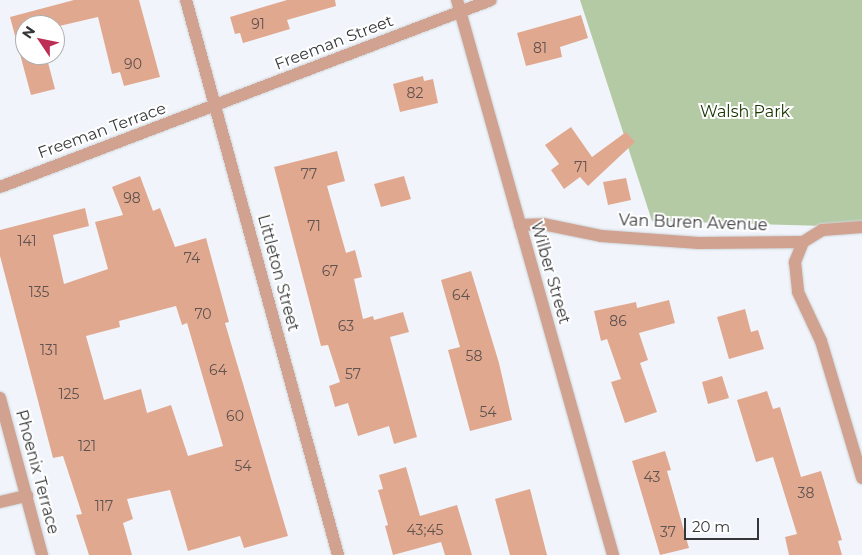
<!DOCTYPE html>
<html>
<head>
<meta charset="utf-8">
<style>
  body { margin:0 }
  #map { position:relative; width:862px; height:555px; overflow:hidden; background:#f1f5fb; font-family:Montserrat,sans-serif }
  div>[style] { position:absolute }
  [style*='--x'] { left:calc(var(--x)*1px); top:calc(var(--y)*1px); width:calc(var(--w)*1px); rotate:calc(var(--a)*1deg) }
  .green>* { inset:0; background:#b4caa5 }
  .building>* { inset:0; background:#e1a890 }
  .roads { filter:drop-shadow(0 0 1px #cfd3d8) drop-shadow(0 0 1px #cfd3d8) }
  .minor>* { height:12px; margin:-6px; padding:0 6px; transform-origin:6px; border-radius:6px; background:#d0a28f }
  span { translate:-50% -50%; white-space:nowrap; text-align:center; line-height:1.15; -webkit-text-stroke:4px #fff; paint-order:stroke }
  .number-label { font-size:14px; color:#60524e }
  .number-label span { -webkit-text-stroke-width:0 }
  .street-label { font-size:16px; color:#353638 }
  .park-label { font-size:16px; color:#193400 }
  .north { position:absolute; left:15px; top:15px; width:50px; height:50px; box-sizing:border-box; background:#fff; border:1px solid #aeafaf; border-radius:50%; rotate:304deg; font-size:14px; font-weight:700; line-height:20px; text-align:center; color:#353638 }
  .north::after { content:''; display:block; margin:auto; width:18px; height:22px; background:#bd2e55; clip-path:polygon(50% 0,100% 100%,50% 72%,0 100%) }
  .scale { position:absolute; left:684px; top:518px; width:75px; height:22px; box-sizing:border-box; border:2px solid #353638; border-top:0; padding-left:6px; font-size:15px; line-height:18px; white-space:nowrap; color:#353638; -webkit-text-stroke:4px #fff; paint-order:stroke }
</style>
</head>
<body>
<div id="map">
  <div class="green">
    <div style="clip-path:polygon(580px 0,862px 0,862px 227px,652px 221px)"></div>
  </div>
  <div class="building">
    <div style="clip-path:polygon(74px 0,139px 0,160px 77px,124px 86px,120px 72px,112px 74px,98px 17px,55px 27px,25px 25px,25px 55px,46px 55px,55px 89px,31px 95px,10px 17px)"></div>
    <div style="clip-path:polygon(287px 0,335px 0,336px 6px,287px 20px,290px 29px,243px 43px,240px 33px,235px 34px,230px 17px)"></div>
    <div style="clip-path:polygon(581px 15px,588px 38px,560px 47px,562px 57px,526px 66px,517px 33px)"></div>
    <div style="clip-path:polygon(423px 76px,424px 81px,433px 79px,438px 103px,400px 112px,393px 84px)"></div>
    <div style="clip-path:polygon(571px 127px,592px 157px,626px 132px,635px 142px,588px 186px,580px 177px,564px 189px,551px 170px,559px 164px,545px 145px)"></div>
    <div style="clip-path:polygon(337px 151px,345px 181px,327px 186px,346px 253px,355px 250px,362px 277px,354px 279px,363px 319px,373px 316px,374px 320px,403px 312px,409px 332px,390px 337px,417px 437px,394px 444px,389px 426px,358px 436px,348px 403px,335px 407px,329px 386px,340px 382px,328px 345px,321px 346px,274px 167px)"></div>
    <div style="clip-path:polygon(evenodd,140px 176px,153px 211px,160px 208px,175px 247px,206px 238px,229px 322px,225px 323px,288px 536px,244px 548px,240px 536px,188px 551px,170px 490px,127px 499px,133px 519px,123px 523px,132px 555px,89px 555px,76px 515px,82px 514px,63px 456px,53px 458px,0 256px,0 230px,85px 208px,89px 226px,53px 235px,64px 284px,108px 269px,95px 222px,123px 215px,112px 187px,140px 176px,176px 306px,182px 325px,187px 323px,223px 446px,188px 456px,171px 405px,147px 413px,141px 389px,104px 400px,86px 336px,120px 327px,119px 321px,176px 306px)"></div>
    <div style="clip-path:polygon(404px 176px,411px 199px,381px 207px,374px 184px)"></div>
    <div style="clip-path:polygon(626px 178px,631px 200px,608px 205px,603px 182px)"></div>
    <div style="clip-path:polygon(471px 271px,499px 363px,512px 420px,470px 431px,448px 350px,460px 347px,441px 280px)"></div>
    <div style="clip-path:polygon(669px 300px,675px 323px,639px 333px,648px 360px,640px 363px,657px 412px,625px 423px,611px 382px,621px 379px,607px 339px,601px 341px,594px 311px,636px 302px,637px 308px)"></div>
    <div style="clip-path:polygon(745px 309px,751px 332px,758px 330px,764px 349px,729px 359px,717px 317px)"></div>
    <div style="clip-path:polygon(722px 376px,729px 398px,708px 404px,702px 382px)"></div>
    <div style="clip-path:polygon(767px 391px,773px 409px,780px 407px,801px 477px,821px 471px,842px 540px,838px 541px,842px 555px,789px 555px,785px 537px,797px 534px,773px 457px,756px 462px,737px 400px)"></div>
    <div style="clip-path:polygon(665px 451px,671px 470px,667px 471px,689px 548px,660px 555px,632px 461px)"></div>
    <div style="clip-path:polygon(406px 467px,420px 516px,457px 505px,472px 555px,445px 555px,441px 542px,393px 555px,385px 526px,388px 525px,378px 490px,383px 489px,379px 475px)"></div>
    <div style="clip-path:polygon(530px 489px,547px 555px,510px 555px,495px 499px)"></div>
  </div>
  <div class="roads">
    <div class="minor">
      <div style="--x:186;--y:0;--w:575;--a:74.68"></div>
      <div style="--x:457;--y:0;--w:577;--a:74.3"></div>
      <div style="--x:0;--y:187;--w:525;--a:-20.85"></div>
      <div style="--x:520;--y:225;--w:23;--a:-2"></div>
      <div style="--x:543;--y:224;--w:59;--a:11.7"></div>
      <div style="--x:601;--y:236;--w:98;--a:4.1"></div>
      <div style="--x:699;--y:243;--w:104;--a:-0.6"></div>
      <div style="--x:803;--y:242;--w:22;--a:-32"></div>
      <div style="--x:822;--y:230;--w:40;--a:-4.3"></div>
      <div style="--x:803;--y:242;--w:22;--a:112"></div>
      <div style="--x:795;--y:262;--w:30;--a:84"></div>
      <div style="--x:798;--y:292;--w:54;--a:64.9"></div>
      <div style="--x:821;--y:341;--w:143;--a:73.3"></div>
      <div style="--x:0;--y:398;--w:163;--a:75"></div>
      <div style="--x:0;--y:502;--w:28;--a:-13"></div>
    </div>
  </div>
  <div class="number-label">
    <span style="left:258px;top:24px">91</span>
    <span style="left:540px;top:48px">81</span>
    <span style="left:133px;top:64px">90</span>
    <span style="left:415px;top:93px">82</span>
    <span style="left:581px;top:167px">71</span>
    <span style="left:309px;top:174px">77</span>
    <span style="left:132px;top:198px">98</span>
    <span style="left:314px;top:226px">71</span>
    <span style="left:27px;top:241px">141</span>
    <span style="left:192px;top:258px">74</span>
    <span style="left:330px;top:271px">67</span>
    <span style="left:39px;top:292px">135</span>
    <span style="left:461px;top:295px">64</span>
    <span style="left:203px;top:314px">70</span>
    <span style="left:618px;top:321px">86</span>
    <span style="left:346px;top:326px">63</span>
    <span style="left:49px;top:350px">131</span>
    <span style="left:474px;top:356px">58</span>
    <span style="left:218px;top:370px">64</span>
    <span style="left:353px;top:374px">57</span>
    <span style="left:69px;top:394px">125</span>
    <span style="left:488px;top:412px">54</span>
    <span style="left:235px;top:416px">60</span>
    <span style="left:87px;top:446px">121</span>
    <span style="left:243px;top:466px">54</span>
    <span style="left:652px;top:477px">43</span>
    <span style="left:806px;top:493px">38</span>
    <span style="left:104px;top:506px">117</span>
    <span style="left:425px;top:530px">43;45</span>
    <span style="left:668px;top:532px">37</span>
  </div>
  <div class="street-label">
    <span style="left:334px;top:43px;rotate:-21deg">Freeman Street</span>
    <span style="left:102px;top:131px;rotate:-20deg">Freeman Terrace</span>
    <span style="left:693px;top:223px;rotate:2deg">Van Buren Avenue</span>
    <span style="left:278px;top:273px;rotate:75deg">Littleton Street</span>
    <span style="left:550px;top:273px;rotate:74deg">Wilber Street</span>
    <span style="left:37px;top:472px;rotate:75deg">Phoenix Terrace</span>
  </div>
  <div class="park-label">
    <span style="left:745px;top:112px">Walsh Park</span>
  </div>
  <div class="north">N</div>
  <div class="scale">20 m</div>
</div>
</body>
</html>
